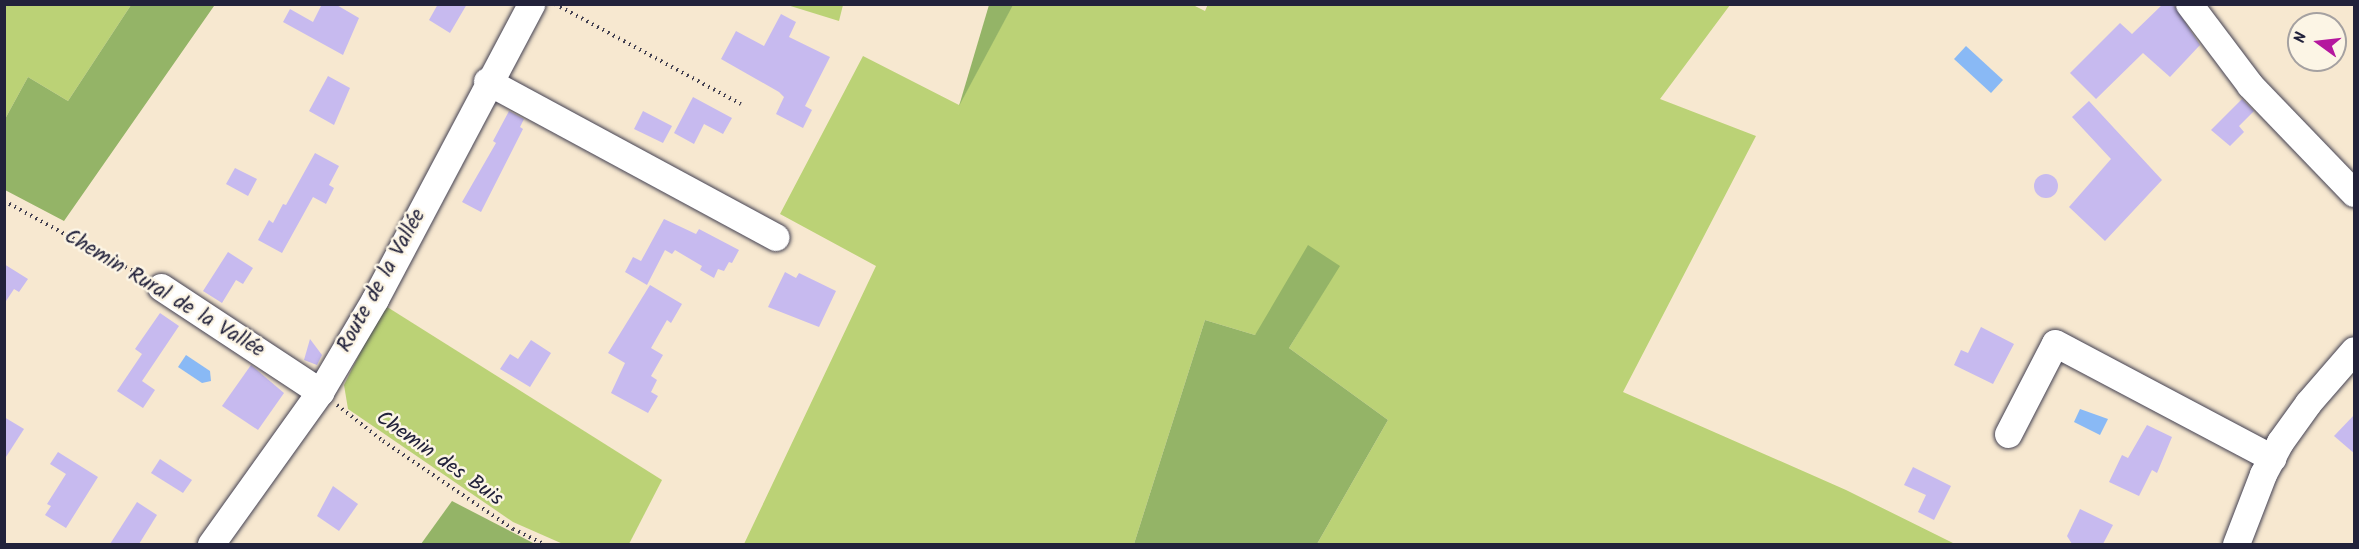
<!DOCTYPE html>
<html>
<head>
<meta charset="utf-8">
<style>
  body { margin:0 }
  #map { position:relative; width:2359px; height:549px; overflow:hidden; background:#f7e8d0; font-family:Kalam,sans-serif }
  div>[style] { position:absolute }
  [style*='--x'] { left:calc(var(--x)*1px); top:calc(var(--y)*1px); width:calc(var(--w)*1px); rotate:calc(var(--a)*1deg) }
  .green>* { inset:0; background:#bbd276 }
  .forest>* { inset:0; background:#94b467 }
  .water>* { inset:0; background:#89b9f5 }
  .building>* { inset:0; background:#c7baef }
  .round { border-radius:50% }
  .path>* { height:4px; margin-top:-2px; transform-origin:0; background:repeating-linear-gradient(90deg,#424051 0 1.5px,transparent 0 6px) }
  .roads { filter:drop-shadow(0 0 2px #424051) drop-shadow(0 0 2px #424051) }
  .minor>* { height:27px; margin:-13.5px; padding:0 13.5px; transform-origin:13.5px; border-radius:13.5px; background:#fff }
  span { translate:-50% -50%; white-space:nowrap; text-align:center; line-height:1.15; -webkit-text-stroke:5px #fcf5e5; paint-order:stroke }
  .street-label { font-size:21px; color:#22223b }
  .frame { position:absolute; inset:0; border:6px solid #22223b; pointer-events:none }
  .north { position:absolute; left:2287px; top:12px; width:60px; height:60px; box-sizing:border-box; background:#fcf5e5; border:2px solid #a5a1a1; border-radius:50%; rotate:285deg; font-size:16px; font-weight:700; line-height:24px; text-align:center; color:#22223b }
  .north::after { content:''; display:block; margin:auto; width:21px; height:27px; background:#b5179e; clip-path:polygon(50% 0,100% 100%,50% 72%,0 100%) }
</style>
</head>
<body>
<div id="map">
  <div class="green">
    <div style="clip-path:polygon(784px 4px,843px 4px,843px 5px,839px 21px)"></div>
    <div style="clip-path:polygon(1013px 4px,1191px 4px,1205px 11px,1208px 4px,1730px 5px,1660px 99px,1756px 136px,1623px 392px,1846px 490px,1955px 544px,1317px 544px,1388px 420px,1289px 348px,1339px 266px,1255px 335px,1205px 320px,1134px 544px,744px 544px,876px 266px,780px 214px,863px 56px,959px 105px)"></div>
    <div style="clip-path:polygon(5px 5px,131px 5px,68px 101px,28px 77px,5px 119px)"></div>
    <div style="clip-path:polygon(384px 305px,662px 480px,629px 544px,563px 544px,513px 522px,348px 409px,344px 385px)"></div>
  </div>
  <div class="forest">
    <div style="clip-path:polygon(131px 5px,214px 6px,64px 221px,5px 190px,5px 119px,28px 77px,68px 101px)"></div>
    <div style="clip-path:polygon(989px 5px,1013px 5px,959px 106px)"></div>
    <div style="clip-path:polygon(1308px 245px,1340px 266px,1289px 348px,1388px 420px,1317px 544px,1134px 544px,1205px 320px,1255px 335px)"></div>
    <div style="clip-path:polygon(452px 501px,535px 544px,421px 544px)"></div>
  </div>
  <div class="water">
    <div style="clip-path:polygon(1966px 46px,2003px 80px,1991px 93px,1954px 59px)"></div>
    <div style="clip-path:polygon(186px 355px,210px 371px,211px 381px,202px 383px,178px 367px)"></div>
    <div style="clip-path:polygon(2080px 409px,2108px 419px,2100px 435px,2074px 422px)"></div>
  </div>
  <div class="building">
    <div style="clip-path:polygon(322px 4px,335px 4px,359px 18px,343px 55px,283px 22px,290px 9px,313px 22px)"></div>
    <div style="clip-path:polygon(438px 4px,467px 4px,450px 33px,429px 20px)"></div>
    <div style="clip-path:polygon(2163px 4px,2173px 4px,2200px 45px,2170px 77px,2143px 53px,2096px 99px,2070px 73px,2120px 23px,2132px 34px)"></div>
    <div style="clip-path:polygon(781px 14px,796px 22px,789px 37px,830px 57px,805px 106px,812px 110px,803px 128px,776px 114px,784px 97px,779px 92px,721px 59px,736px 31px,764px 46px)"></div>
    <div style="clip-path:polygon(328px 76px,350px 88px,334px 125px,309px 111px)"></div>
    <div style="clip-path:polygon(693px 97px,732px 118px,723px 134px,704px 124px,694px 144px,674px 133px)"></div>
    <div style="clip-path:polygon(2242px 99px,2254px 111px,2239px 126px,2244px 132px,2230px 146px,2211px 130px)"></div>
    <div style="clip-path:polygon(2089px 101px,2162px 180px,2105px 241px,2069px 207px,2111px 159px,2072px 117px)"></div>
    <div style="clip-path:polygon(509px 111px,524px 119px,520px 127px,523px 129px,481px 212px,462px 202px,496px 143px,493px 141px)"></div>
    <div style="clip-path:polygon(643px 111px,672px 126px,663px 143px,634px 129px)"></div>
    <div style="clip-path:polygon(315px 153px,339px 166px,329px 185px,334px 188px,326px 204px,313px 197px,282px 253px,258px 240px,269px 220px,273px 223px,283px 204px,286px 205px)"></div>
    <div style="clip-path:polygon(235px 168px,257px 179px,248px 196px,226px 184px)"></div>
    <div class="round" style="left:2034px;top:174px;width:24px;height:24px"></div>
    <div style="clip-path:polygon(664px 219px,696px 234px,699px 229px,739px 250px,732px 263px,729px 262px,724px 271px,718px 269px,714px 278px,700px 270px,702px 266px,675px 250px,672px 254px,665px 250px,647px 285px,625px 272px,633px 257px,641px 261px)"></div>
    <div style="clip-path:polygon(228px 252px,253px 268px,243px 284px,236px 280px,222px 303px,203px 291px)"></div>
    <div style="clip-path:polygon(4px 264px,28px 279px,19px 292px,14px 289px,4px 304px)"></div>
    <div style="clip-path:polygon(785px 272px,796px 278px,799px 273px,836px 291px,819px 327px,768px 307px)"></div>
    <div style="clip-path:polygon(650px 285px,682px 304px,671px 323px,667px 320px,651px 348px,663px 355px,651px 376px,657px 380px,651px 392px,658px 396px,648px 413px,611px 393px,625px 363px,608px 353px)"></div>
    <div style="clip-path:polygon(160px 313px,179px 326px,142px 381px,155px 390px,143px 408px,117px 391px,142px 354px,135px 349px)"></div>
    <div style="clip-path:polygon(1981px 327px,2014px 344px,1993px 384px,1954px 365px,1961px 350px,1968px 353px)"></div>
    <div style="clip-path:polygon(310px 339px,322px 355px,317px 365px,304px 360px)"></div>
    <div style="clip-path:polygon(531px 340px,551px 353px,530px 387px,500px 369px,510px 354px,518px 359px)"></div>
    <div style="clip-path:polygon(251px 365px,284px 393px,258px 430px,222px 406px)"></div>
    <div style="clip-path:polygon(2355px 414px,2355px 454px,2334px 436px)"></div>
    <div style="clip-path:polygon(4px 417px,24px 429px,4px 460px)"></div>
    <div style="clip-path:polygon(2147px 425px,2172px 437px,2157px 473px,2152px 470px,2139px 496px,2109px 482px,2122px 455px,2128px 458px)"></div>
    <div style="clip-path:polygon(58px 452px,98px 477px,66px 528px,45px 515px,51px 506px,47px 504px,66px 474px,50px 464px)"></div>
    <div style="clip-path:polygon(160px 459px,192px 480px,183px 493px,151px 473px)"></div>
    <div style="clip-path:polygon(1913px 467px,1951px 486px,1934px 520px,1918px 512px,1926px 495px,1904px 485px)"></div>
    <div style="clip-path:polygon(333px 486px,358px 504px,339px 531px,317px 516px)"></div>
    <div style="clip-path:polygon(137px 502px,157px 515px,139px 544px,110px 544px)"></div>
    <div style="clip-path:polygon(2080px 509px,2113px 525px,2103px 544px,2072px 544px,2067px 536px)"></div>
  </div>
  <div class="path">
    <div style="--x:555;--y:4;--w:211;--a:28.3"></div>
    <div style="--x:4;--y:201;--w:157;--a:28.5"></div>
    <div style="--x:337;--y:405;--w:58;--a:38"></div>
    <div style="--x:383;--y:441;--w:157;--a:34.1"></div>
    <div style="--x:513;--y:529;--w:34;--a:26"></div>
  </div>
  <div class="roads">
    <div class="minor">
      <div style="--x:2189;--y:4;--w:101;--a:53"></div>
      <div style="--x:2250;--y:85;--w:150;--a:46.1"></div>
      <div style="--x:487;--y:81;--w:328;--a:28.4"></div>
      <div style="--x:161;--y:287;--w:191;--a:33.4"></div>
      <div style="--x:2008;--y:434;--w:102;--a:-62.7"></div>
      <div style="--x:2055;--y:343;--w:246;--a:27.9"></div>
      <div style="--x:211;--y:544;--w:187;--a:-54.4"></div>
      <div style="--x:320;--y:392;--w:108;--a:-59.4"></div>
      <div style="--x:375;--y:299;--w:334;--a:-62.1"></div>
      <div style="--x:2236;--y:544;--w:75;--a:-68.9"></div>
      <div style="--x:2263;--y:474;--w:36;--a:-62"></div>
      <div style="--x:2280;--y:442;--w:48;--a:-54.3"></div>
      <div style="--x:2308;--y:403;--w:70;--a:-49"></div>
    </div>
  </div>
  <div class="street-label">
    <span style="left:382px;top:281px;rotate:-61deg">Route de la Vallée</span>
    <span style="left:164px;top:294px;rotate:31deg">Chemin Rural de la Vallée</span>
    <span style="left:439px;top:459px;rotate:35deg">Chemin des Buis</span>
  </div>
  <div class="frame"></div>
  <div class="north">N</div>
</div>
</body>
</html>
